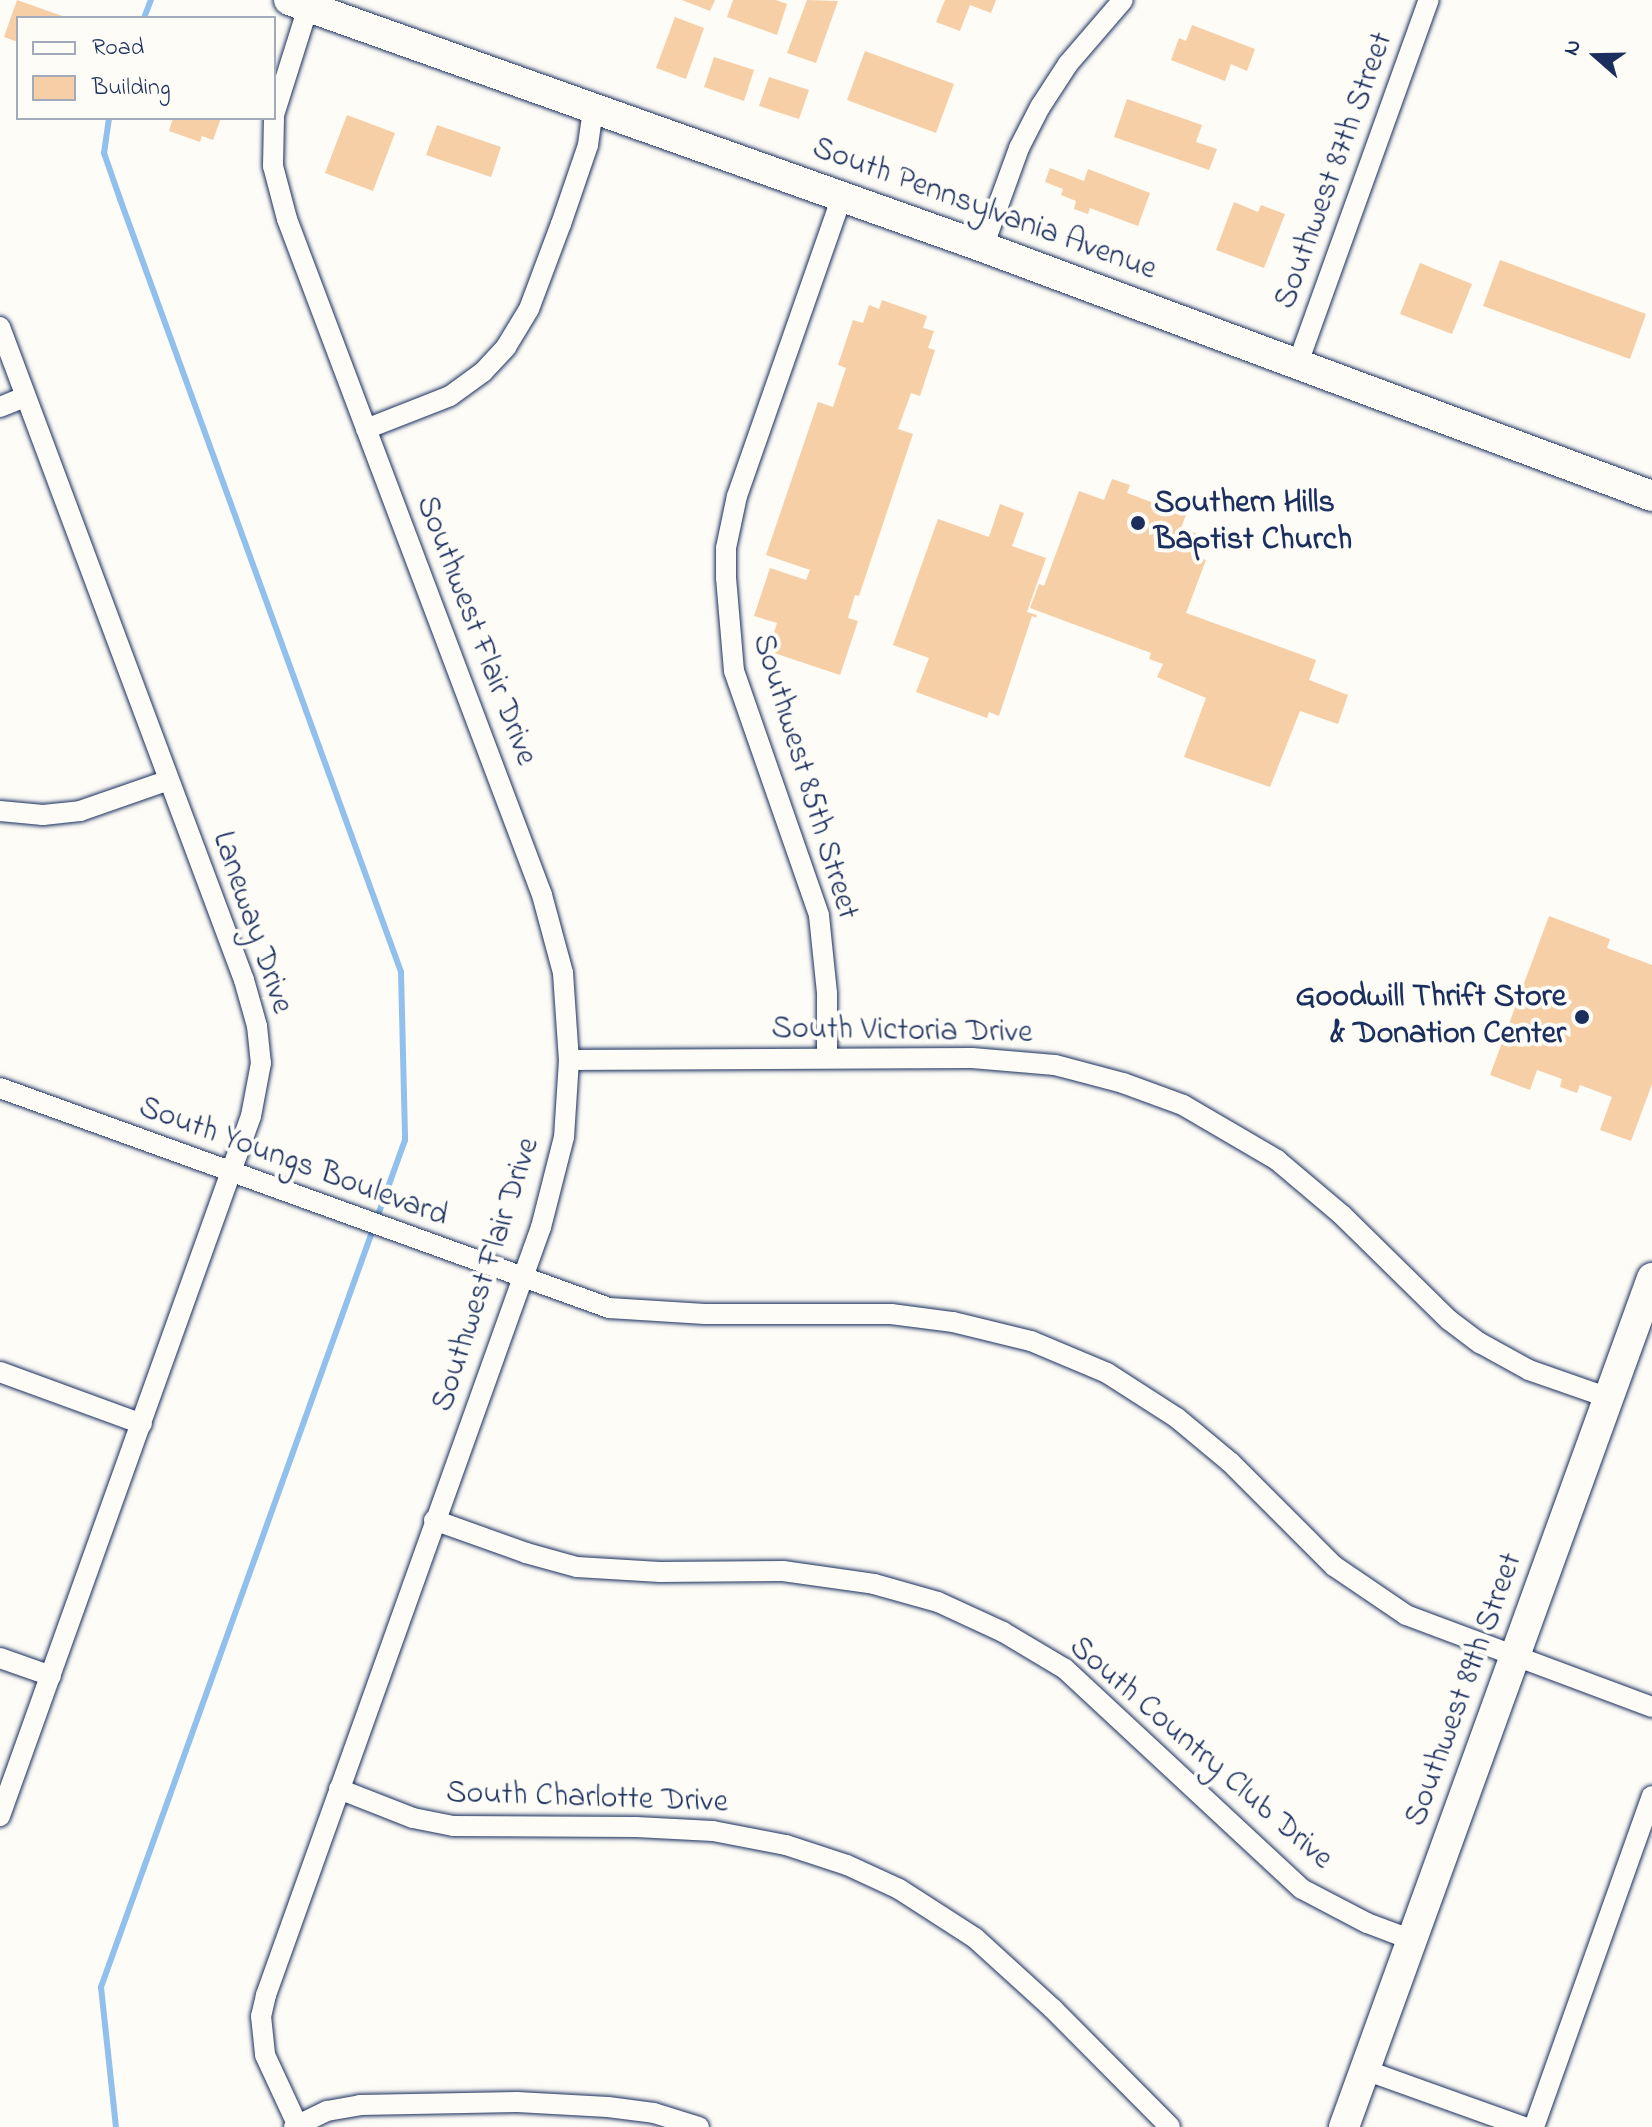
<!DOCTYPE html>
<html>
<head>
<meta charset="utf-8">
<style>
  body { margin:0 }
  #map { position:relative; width:1652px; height:2127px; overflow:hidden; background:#fdfcf7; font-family:"Indie Flower",sans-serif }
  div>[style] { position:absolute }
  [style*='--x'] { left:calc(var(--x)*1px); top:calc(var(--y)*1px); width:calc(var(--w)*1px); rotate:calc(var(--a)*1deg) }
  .stream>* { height:6px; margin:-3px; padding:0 3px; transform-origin:3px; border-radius:3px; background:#91c0ec }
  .building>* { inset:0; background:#f7cfa6 }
  .roads { filter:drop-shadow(0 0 2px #1b2f5e) drop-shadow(0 0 2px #1b2f5e) }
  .minor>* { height:20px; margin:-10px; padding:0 10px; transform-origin:10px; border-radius:10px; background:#fdfcf7 }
  .secondary>* { height:30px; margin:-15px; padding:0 15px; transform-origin:15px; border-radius:15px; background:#fdfcf7 }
  .dots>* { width:22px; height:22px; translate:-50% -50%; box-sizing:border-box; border:4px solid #fdfcf7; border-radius:50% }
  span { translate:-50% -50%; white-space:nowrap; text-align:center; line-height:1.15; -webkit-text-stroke:8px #fdfcf7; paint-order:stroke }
  .street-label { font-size:32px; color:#1b2f5e }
  .poi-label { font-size:32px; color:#1b2f5e; font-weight:700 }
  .left { translate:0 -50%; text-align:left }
  .right { translate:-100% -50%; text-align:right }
  .legend { position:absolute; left:16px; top:16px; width:260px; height:104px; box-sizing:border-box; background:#fdfcf7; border:2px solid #a3aaba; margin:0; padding:10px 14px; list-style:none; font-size:24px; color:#1b2f5e }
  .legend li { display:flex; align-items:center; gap:16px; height:40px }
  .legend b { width:40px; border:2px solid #a3aaba }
  .north { position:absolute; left:1556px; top:16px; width:80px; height:80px; -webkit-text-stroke:6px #fdfcf7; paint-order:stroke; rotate:290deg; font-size:22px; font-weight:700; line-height:32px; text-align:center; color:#1b2f5e }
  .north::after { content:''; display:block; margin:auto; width:28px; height:36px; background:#1b2f5e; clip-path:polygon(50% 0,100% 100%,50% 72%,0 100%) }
</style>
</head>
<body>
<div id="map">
  <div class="stream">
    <div style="--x:144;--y:18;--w:19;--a:-69"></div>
    <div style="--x:109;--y:118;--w:35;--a:98"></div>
    <div style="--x:104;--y:153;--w:49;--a:70.8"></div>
    <div style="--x:120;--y:199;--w:822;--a:70.02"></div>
    <div style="--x:401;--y:972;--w:168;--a:88.6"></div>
    <div style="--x:405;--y:1140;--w:900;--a:109.74"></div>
    <div style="--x:101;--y:1987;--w:141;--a:83.9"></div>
  </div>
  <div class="building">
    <div style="clip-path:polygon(17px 0,68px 18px,18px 18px,18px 42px,4px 37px)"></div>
    <div style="clip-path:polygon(682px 0,715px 0,710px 11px)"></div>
    <div style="clip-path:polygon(733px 0,776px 0,787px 4px,777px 35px,727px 17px)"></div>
    <div style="clip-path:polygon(807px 0,838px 1px,816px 63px,787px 53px)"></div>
    <div style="clip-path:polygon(945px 0,996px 0,991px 13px,970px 5px,960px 31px,936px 22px)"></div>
    <div style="clip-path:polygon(675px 17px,704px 28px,686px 79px,656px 68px)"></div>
    <div style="clip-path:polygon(1192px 25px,1255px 49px,1247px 71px,1231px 64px,1225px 81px,1171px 60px,1179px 38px,1186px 41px)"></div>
    <div style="clip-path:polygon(865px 51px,954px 84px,936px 133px,847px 100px)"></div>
    <div style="clip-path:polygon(714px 57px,754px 70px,744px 101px,704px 87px)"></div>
    <div style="clip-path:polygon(769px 77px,809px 90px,799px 119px,759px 106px)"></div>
    <div style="clip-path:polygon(1127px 99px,1202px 125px,1196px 142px,1217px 149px,1209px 170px,1114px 137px)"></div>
    <div style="clip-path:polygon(347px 115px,395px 133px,373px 191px,325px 173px)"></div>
    <div style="clip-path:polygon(173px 118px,221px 118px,213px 140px,202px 136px,200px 142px,169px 131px)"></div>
    <div style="clip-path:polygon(437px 125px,501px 147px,491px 177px,426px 155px)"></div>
    <div style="clip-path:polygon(1050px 168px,1084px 181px,1088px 169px,1150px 193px,1138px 226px,1090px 208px,1088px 214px,1074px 209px,1076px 201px,1061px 195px,1063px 189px,1045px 182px)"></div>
    <div style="clip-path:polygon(1234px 202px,1258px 212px,1261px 205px,1285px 214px,1264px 268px,1216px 250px)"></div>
    <div style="clip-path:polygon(1500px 260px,1646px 314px,1630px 359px,1483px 306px)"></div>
    <div style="clip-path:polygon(1420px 263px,1472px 284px,1452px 334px,1400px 314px)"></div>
    <div style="clip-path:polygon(882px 300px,927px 316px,923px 328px,934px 331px,928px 348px,935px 350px,920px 396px,911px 393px,898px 429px,913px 434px,859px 596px,855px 595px,848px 618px,858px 621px,840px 675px,768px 651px,777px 623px,754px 616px,770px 568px,806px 580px,810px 570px,766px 555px,818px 402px,833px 407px,846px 368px,838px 365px,853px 320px,863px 323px,869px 305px,879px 309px)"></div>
    <div style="clip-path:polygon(1112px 479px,1130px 485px,1127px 493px,1186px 515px,1181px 528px,1206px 537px,1199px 557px,1206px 560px,1186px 613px,1316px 660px,1309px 680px,1348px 695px,1338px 724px,1300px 711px,1270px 787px,1184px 757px,1206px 698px,1157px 677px,1163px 664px,1149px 659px,1151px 653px,1030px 608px,1039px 584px,1044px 586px,1079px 491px,1104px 500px)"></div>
    <div style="clip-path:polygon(1000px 504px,1024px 513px,1012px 546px,1046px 558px,1027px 612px,1037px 615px,1036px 618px,1032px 616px,999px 716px,989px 712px,987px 718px,916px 692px,929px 658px,893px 645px,938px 519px,989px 537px)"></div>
    <div style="clip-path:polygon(1549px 916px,1610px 939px,1607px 948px,1652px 965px,1652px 1084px,1631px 1141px,1600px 1130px,1612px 1097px,1580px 1085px,1577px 1093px,1560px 1087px,1562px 1079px,1537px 1070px,1530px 1090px,1490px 1075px)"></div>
  </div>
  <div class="roads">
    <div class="minor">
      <div style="--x:274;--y:115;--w:113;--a:-72.5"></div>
      <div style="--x:274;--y:118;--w:48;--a:91.2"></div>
      <div style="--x:273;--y:166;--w:55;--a:75.2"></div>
      <div style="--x:287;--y:219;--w:722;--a:69.33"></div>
      <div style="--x:542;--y:895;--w:81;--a:74.9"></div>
      <div style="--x:563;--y:973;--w:87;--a:86.1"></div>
      <div style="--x:569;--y:1060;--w:77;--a:93.7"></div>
      <div style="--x:564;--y:1137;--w:93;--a:104.3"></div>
      <div style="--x:541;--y:1227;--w:816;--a:109.7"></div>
      <div style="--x:266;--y:1995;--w:22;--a:103"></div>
      <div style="--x:261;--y:2016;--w:39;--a:84"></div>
      <div style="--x:265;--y:2055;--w:76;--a:65.1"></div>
      <div style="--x:983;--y:247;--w:105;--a:-70"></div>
      <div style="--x:1019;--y:148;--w:46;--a:-62.9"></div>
      <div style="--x:1040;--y:107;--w:51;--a:-56.9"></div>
      <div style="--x:1068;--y:64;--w:84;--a:-49.3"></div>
      <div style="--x:0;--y:327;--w:697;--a:69.51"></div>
      <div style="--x:244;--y:980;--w:48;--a:74.2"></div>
      <div style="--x:257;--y:1026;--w:37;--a:84"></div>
      <div style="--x:261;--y:1063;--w:54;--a:100.7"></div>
      <div style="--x:251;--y:1116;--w:744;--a:109.73"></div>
      <div style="--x:1298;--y:363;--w:386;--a:-70.2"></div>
      <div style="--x:0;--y:407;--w:27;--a:-22"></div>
      <div style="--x:366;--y:429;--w:90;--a:-21.4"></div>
      <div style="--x:450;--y:396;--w:41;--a:-36"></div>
      <div style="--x:483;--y:372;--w:34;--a:-47"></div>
      <div style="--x:506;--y:347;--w:44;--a:-58.8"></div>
      <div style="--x:529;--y:309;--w:91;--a:-69.4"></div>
      <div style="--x:561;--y:224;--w:83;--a:-71.1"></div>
      <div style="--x:588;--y:145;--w:36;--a:-82"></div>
      <div style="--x:0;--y:811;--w:43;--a:5.3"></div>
      <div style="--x:43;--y:815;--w:37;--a:-6"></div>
      <div style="--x:80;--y:811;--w:94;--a:-19.2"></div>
      <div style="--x:827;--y:1058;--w:65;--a:-90"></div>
      <div style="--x:827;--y:993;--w:78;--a:-95.9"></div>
      <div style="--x:819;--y:915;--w:258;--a:-109.2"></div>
      <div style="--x:734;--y:671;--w:93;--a:-94.9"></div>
      <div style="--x:726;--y:578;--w:30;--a:-90"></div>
      <div style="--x:726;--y:548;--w:53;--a:-78.1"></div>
      <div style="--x:737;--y:496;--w:318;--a:-70.7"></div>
      <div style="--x:569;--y:1060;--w:403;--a:-0.3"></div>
      <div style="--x:972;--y:1058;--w:83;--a:4.8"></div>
      <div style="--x:1055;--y:1065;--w:70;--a:14.8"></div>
      <div style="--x:1123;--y:1083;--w:64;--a:20.1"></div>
      <div style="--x:1183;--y:1105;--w:109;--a:30.3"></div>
      <div style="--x:1277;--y:1160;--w:85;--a:40.2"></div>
      <div style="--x:1342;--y:1215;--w:150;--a:44.5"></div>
      <div style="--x:1449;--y:1320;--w:39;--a:37"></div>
      <div style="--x:1480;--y:1343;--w:56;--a:28.9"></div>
      <div style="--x:1529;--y:1370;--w:85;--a:19.3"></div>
      <div style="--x:0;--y:1088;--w:648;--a:19.86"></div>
      <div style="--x:609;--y:1308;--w:96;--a:3.6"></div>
      <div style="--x:705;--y:1314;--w:186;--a:0"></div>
      <div style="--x:891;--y:1314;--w:63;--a:7.4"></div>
      <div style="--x:953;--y:1322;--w:80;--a:13.7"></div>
      <div style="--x:1031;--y:1341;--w:82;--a:22.8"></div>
      <div style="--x:1107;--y:1373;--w:83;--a:32.7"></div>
      <div style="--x:1177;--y:1418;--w:70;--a:39.8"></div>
      <div style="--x:1231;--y:1463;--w:146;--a:45"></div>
      <div style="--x:1334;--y:1566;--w:87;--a:34.2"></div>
      <div style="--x:1406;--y:1615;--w:263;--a:20.5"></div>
      <div style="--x:0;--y:1372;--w:151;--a:20.1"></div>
      <div style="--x:434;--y:1520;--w:98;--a:19.7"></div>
      <div style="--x:526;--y:1553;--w:53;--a:15.4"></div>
      <div style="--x:577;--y:1567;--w:83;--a:3.4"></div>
      <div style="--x:660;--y:1572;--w:123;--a:-0.5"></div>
      <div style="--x:783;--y:1571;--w:92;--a:8.1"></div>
      <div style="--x:874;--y:1584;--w:66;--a:15.7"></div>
      <div style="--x:938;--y:1602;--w:72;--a:24.8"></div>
      <div style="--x:1003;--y:1632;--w:72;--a:30.8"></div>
      <div style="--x:1065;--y:1669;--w:323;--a:42.9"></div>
      <div style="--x:1302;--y:1889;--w:73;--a:27.6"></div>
      <div style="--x:1367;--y:1923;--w:48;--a:20.7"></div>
      <div style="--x:0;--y:1658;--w:54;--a:19.4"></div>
      <div style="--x:339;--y:1789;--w:79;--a:21.4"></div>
      <div style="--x:413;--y:1818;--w:41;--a:11.3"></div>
      <div style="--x:453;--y:1826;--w:183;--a:0.3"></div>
      <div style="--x:636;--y:1827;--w:77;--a:3"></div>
      <div style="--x:713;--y:1831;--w:74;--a:10.9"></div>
      <div style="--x:786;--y:1845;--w:64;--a:18.2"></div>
      <div style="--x:847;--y:1865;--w:57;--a:24.8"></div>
      <div style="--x:899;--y:1889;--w:90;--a:32.8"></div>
      <div style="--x:975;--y:1938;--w:105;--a:42.3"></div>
      <div style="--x:1053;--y:2009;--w:166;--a:45.2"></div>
      <div style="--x:1365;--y:2070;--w:169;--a:19.7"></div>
      <div style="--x:294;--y:2127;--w:37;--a:-26"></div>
      <div style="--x:327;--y:2111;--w:34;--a:-10"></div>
      <div style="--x:360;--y:2105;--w:157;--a:-1.1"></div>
      <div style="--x:517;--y:2102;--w:91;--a:3.1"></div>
      <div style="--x:608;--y:2107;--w:46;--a:7.4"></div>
      <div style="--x:654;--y:2113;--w:47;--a:17.3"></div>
      <div style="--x:1534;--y:2127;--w:351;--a:-70.4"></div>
    </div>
    <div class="secondary">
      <div style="--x:289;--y:0;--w:737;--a:19.59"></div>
      <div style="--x:983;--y:247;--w:714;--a:20.42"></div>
      <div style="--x:1344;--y:2127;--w:903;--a:-70.06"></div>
    </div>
  </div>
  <div class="dots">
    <div style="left:1138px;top:523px;background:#1b2f5e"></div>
    <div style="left:1582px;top:1017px;background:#1b2f5e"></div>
  </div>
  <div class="street-label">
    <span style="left:1335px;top:171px;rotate:-70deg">Southwest 87th Street</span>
    <span style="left:984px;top:210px;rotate:20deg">South Pennsylvania Avenue</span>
    <span style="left:475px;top:631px;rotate:69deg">Southwest Flair Drive</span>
    <span style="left:804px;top:777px;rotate:73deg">Southwest 85th Street</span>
    <span style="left:251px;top:923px;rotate:71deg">Laneway Drive</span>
    <span style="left:902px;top:1032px;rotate:1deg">South Victoria Drive</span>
    <span style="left:293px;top:1163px;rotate:20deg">South Youngs Boulevard</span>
    <span style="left:487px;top:1275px;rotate:-72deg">Southwest Flair Drive</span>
    <span style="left:1465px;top:1690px;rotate:-70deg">Southwest 89th Street</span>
    <span style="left:1200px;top:1754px;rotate:41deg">South Country Club Drive</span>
    <span style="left:587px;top:1799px;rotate:2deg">South Charlotte Drive</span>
  </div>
  <div class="poi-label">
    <span class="left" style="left:1154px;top:523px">Southern Hills<br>Baptist Church</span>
    <span class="right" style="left:1566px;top:1017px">Goodwill Thrift Store<br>&amp; Donation Center</span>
  </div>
  <ul class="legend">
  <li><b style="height:10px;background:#fdfcf7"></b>Road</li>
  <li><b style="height:22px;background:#f7cfa6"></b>Building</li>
  </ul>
  <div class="north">N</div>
</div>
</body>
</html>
